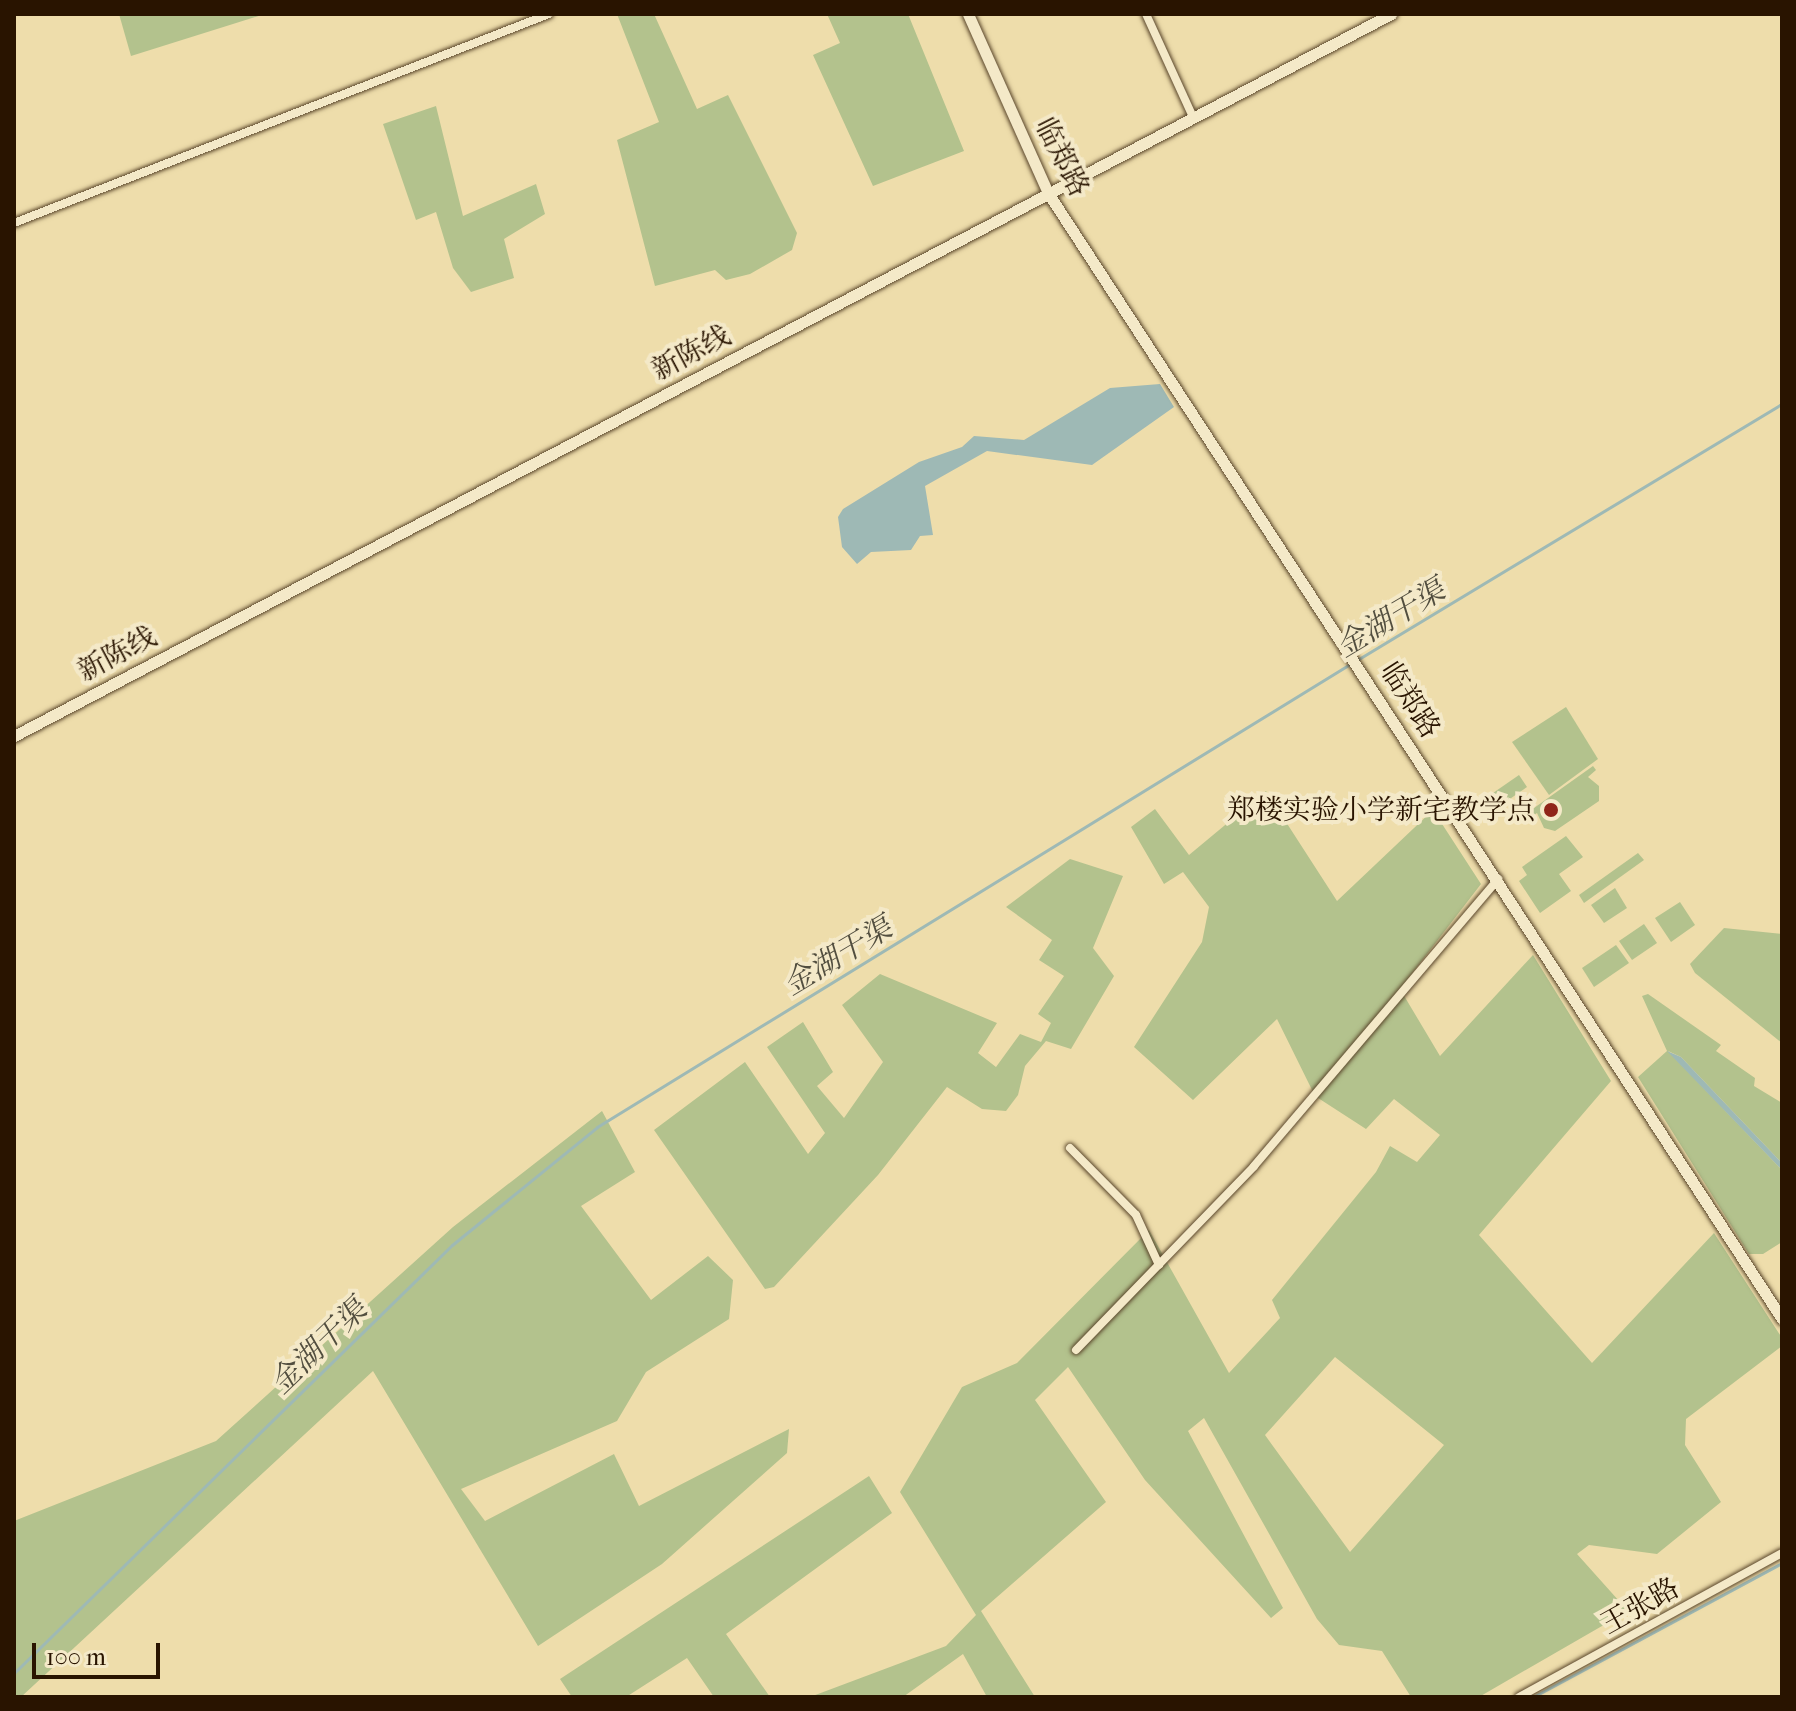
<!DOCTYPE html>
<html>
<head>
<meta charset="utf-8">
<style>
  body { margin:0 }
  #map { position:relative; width:1796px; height:1711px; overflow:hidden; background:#eeddab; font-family:"IM FELL French Canon","Noto Serif SC",serif }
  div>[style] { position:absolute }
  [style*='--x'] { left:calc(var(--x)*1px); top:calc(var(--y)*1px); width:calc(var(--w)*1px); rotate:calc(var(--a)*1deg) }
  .green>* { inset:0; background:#b3c28d }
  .water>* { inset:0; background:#9eb9b5 }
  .stream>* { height:3px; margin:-1.5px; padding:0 1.5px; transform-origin:1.5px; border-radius:1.5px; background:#9eb9b5 }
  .roads { filter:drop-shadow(0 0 2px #5a462b) drop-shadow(0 0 2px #5a462b) }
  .street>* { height:8px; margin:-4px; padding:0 4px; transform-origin:4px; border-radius:4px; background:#f4e9c8 }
  .secondary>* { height:11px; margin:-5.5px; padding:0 5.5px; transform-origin:5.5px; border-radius:5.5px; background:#f4e9c8 }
  .dots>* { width:22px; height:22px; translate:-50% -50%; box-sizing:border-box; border:4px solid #f4e9c8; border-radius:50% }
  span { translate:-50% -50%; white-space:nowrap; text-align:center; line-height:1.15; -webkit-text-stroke:8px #f4e9c8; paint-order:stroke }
  .street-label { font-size:28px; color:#291400 }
  .poi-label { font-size:28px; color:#291400 }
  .right { translate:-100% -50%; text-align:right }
  .water-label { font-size:30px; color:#524e3f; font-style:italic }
  .frame { position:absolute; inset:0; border:16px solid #291400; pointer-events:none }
  .scale { position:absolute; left:32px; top:1643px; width:128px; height:36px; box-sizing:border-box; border:4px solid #291400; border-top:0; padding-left:10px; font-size:24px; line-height:28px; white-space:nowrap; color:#291400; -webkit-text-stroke:6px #f4e9c8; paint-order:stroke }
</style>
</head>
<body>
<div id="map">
  <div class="green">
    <div style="clip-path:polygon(119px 14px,265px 14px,131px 56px)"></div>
    <div style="clip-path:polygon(617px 14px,654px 14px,697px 109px,728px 95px,797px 233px,792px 250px,750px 274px,726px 280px,715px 270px,655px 286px,617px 140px,659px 122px)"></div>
    <div style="clip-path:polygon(827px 14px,908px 14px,964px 151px,873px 186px,813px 55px,840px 43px)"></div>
    <div style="clip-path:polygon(436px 106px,463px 216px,536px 184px,545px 214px,504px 239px,514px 278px,471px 292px,453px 268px,436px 212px,416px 220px,383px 124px)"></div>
    <div style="clip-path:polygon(1566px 707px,1598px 759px,1549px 795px,1512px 742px)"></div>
    <div style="clip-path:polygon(1593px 766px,1596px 770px,1588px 777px,1599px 786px,1599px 801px,1555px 831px,1544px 828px,1537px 813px,1530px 818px,1527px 813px)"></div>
    <div style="clip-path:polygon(1519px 775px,1527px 787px,1488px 814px,1480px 802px)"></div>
    <div style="clip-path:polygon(evenodd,1266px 791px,1337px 901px,1433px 810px,1481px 884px,1400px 989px,1440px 1056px,1533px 955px,1611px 1081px,1479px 1235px,1592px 1363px,1714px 1233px,1782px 1338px,1782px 1346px,1686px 1419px,1685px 1445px,1721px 1502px,1657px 1554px,1589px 1545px,1577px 1554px,1628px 1611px,1479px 1697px,1411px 1697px,1382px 1651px,1339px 1645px,1317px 1619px,1204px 1418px,1188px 1431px,1283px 1608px,1271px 1618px,1145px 1480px,1068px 1367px,1035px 1400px,1106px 1502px,981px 1611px,1035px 1697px,987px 1697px,963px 1654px,903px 1697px,810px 1697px,946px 1646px,976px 1615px,900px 1492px,962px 1387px,1017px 1363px,1149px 1230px,1229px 1373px,1280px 1318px,1272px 1300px,1376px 1172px,1390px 1146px,1417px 1162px,1440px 1135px,1394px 1099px,1366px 1129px,1315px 1096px,1277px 1019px,1193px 1100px,1134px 1047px,1202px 942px,1209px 907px,1183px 872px,1164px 884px,1131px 827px,1155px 809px,1189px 855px,1266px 791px,1335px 1357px,1444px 1445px,1350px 1552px,1265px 1435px,1335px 1357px)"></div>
    <div style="clip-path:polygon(1566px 836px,1583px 857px,1559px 874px,1571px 891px,1540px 913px,1519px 881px,1527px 875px,1522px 867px)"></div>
    <div style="clip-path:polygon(1638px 853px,1644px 860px,1584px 903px,1579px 895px)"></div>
    <div style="clip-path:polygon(1070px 859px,1123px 876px,1093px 948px,1114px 976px,1071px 1049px,1046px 1041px,1025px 1066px,1018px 1095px,1006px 1111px,982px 1109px,947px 1087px,878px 1175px,774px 1287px,765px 1289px,654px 1130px,745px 1062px,808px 1154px,825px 1133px,767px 1047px,803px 1022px,833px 1072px,817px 1086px,844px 1118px,883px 1062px,842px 1005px,880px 974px,997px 1023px,978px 1053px,996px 1067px,1020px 1034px,1041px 1042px,1051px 1023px,1038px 1014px,1064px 976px,1039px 960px,1052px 940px,1006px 907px)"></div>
    <div style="clip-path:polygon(1615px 888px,1627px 908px,1604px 923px,1591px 905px)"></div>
    <div style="clip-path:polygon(1680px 902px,1695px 925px,1671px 942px,1655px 918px)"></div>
    <div style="clip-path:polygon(1644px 924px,1657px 943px,1632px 960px,1619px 941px)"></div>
    <div style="clip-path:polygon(1724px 928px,1782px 934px,1782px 1043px,1695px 973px,1690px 964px)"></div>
    <div style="clip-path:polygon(1616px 945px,1629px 963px,1594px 987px,1582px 968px)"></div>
    <div style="clip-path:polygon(1648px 994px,1721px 1045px,1716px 1051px,1755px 1078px,1754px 1086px,1782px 1103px,1782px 1163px,1681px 1057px,1668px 1051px,1782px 1170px,1782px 1242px,1763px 1254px,1749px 1254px,1638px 1077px,1667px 1051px,1642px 996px)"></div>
    <div style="clip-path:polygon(602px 1111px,635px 1172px,581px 1206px,651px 1300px,708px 1256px,733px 1280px,729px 1319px,646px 1372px,617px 1421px,461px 1489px,485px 1521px,614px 1454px,639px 1506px,789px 1429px,787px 1453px,662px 1564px,538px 1646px,373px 1371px,21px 1697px,14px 1697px,14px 1521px,216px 1441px,453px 1227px)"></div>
    <div style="clip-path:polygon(869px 1476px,892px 1513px,726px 1634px,770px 1697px,714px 1697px,687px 1658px,626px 1697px,572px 1697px,560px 1679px)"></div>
  </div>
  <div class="water">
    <div style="clip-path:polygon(1160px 384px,1174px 407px,1092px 465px,987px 451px,925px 486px,933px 535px,920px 536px,911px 550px,871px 552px,857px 564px,842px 547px,838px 517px,843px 509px,919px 462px,962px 447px,974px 436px,1024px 440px,1110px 388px)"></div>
    <div style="clip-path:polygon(1667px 1051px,1681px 1057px,1782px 1163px,1782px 1170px)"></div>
  </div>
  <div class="stream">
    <div style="--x:1357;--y:660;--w:496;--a:-31.1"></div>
    <div style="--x:14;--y:1673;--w:612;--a:-44.34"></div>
    <div style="--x:452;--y:1245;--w:187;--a:-39.1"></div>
    <div style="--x:597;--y:1127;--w:884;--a:-31.59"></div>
    <div style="--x:1533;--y:1697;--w:283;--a:-28.3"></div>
  </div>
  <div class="roads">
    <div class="street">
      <div style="--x:1146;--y:14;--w:113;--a:65.5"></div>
      <div style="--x:14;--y:223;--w:574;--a:-21.34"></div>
      <div style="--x:1070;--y:1148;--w:94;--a:45.4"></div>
      <div style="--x:1136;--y:1215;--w:55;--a:65.3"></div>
      <div style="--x:1076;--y:1350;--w:256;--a:-45.9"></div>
      <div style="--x:1254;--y:1166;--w:377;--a:-49.6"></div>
      <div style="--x:1519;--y:1697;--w:300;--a:-28.7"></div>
    </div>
    <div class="secondary">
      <div style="--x:968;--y:14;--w:196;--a:65.9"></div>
      <div style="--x:1048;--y:193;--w:1344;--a:56.9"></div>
      <div style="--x:14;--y:736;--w:1555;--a:-27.67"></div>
    </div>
  </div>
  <div class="dots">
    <div style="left:1551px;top:810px;background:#8f2418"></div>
  </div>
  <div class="street-label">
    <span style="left:1062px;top:157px;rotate:63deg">临郑路</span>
    <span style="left:691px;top:353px;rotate:-28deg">新陈线</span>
    <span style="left:117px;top:654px;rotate:-28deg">新陈线</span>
    <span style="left:1410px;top:700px;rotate:57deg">临郑路</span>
    <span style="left:1640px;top:1606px;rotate:-29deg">王张路</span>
  </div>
  <div class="poi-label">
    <span class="right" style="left:1535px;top:810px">郑楼实验小学新宅教学点</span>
  </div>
  <div class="water-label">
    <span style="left:1391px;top:619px;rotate:-31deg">金湖干渠</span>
    <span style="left:838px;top:957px;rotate:-31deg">金湖干渠</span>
    <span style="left:319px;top:1347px;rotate:-44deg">金湖干渠</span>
  </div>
  <div class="frame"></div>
  <div class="scale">100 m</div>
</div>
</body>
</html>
